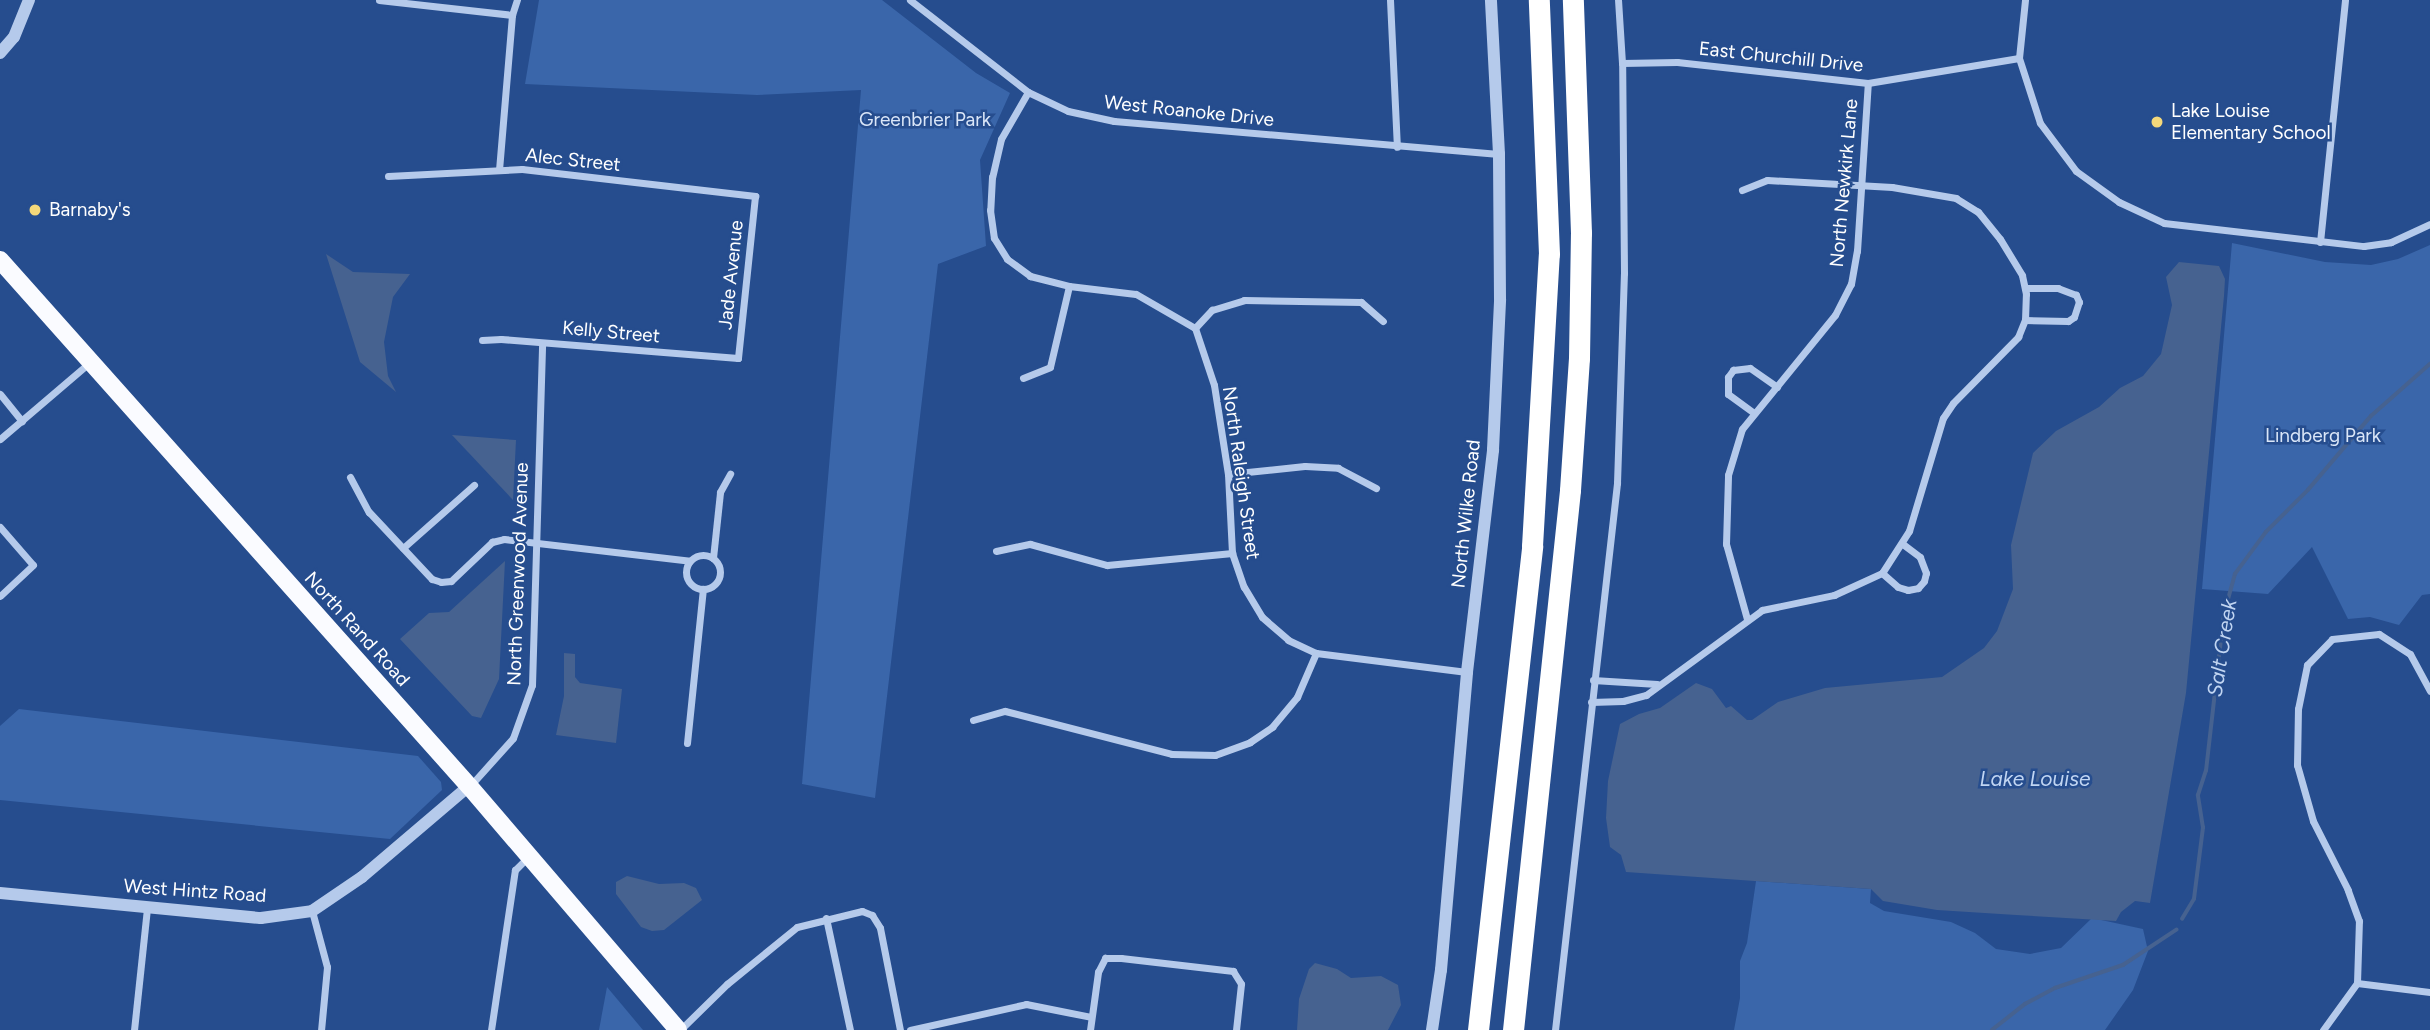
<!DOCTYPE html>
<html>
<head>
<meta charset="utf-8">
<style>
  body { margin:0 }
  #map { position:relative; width:2430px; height:1030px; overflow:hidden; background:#264d8e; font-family:Figtree,sans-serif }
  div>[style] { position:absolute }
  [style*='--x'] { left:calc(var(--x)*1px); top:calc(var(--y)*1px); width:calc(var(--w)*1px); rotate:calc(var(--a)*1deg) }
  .green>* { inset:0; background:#3a66aa }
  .water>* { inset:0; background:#466290 }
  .stream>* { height:3.5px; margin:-1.75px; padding:0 1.75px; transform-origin:1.75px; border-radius:1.75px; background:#466290 }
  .minor>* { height:7px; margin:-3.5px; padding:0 3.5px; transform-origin:3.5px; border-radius:3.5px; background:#b5caeb }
  .minor>.ring { margin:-3.5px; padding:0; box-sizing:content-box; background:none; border:7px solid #b5caeb; border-radius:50% }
  .tertiary>* { height:12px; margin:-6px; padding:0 6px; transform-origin:6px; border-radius:6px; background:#b5caeb }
  .primary>* { height:18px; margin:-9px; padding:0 9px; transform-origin:9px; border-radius:9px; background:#fafbff }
  .motorway>* { height:21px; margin:-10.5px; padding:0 10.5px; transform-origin:10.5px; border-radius:10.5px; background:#fff }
  .dots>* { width:19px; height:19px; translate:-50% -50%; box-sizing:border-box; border:4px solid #264d8e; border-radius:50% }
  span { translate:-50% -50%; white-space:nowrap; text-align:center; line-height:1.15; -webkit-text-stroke:5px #264d8e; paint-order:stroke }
  .street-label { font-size:19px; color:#fff }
  .poi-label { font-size:19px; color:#fff }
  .left { translate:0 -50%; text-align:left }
  .park-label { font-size:19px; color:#dae6f8 }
  .water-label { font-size:21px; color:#c1d5f2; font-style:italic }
</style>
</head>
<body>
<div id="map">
  <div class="green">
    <div style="clip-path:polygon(539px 0,882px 0,976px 73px,1010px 93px,980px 160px,986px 246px,938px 264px,875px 798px,802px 784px,861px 90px,757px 95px,525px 84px)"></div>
    <div style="clip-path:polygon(2232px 243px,2325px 262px,2371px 265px,2398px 259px,2430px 245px,2430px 594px,2422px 595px,2399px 625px,2370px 617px,2348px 619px,2312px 547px,2268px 594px,2202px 589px)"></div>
    <div style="clip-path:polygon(19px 709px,418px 756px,441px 782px,442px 790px,390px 839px,0 800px,0 726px)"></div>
    <div style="clip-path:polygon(1756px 881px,1871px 889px,1870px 903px,1884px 911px,1951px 922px,1975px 933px,1996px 949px,2030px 954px,2061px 948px,2092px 918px,2143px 929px,2148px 951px,2133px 990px,2105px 1030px,1734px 1030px,1740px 998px,1740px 961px,1747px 943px)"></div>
    <div style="clip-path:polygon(607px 987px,643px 1030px,599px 1030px)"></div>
  </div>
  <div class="water">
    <div style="clip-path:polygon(326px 254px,353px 272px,410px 274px,393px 297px,384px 342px,388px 376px,396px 392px,360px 362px)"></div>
    <div style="clip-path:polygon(2179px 262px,2219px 266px,2225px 279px,2224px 296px,2186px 693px,2150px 903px,2135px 901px,2121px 912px,2116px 921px,2016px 915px,1937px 910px,1883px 901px,1871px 889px,1626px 872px,1621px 855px,1610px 847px,1606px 818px,1608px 781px,1620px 724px,1639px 714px,1660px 708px,1696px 683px,1712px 689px,1726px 708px,1731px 706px,1747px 720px,1752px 720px,1778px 702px,1825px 688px,1942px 677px,1984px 648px,1997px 631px,2013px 589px,2011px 545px,2033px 453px,2056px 431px,2099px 407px,2120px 388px,2143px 376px,2161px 354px,2172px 305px,2166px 277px)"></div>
    <div style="clip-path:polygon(452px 435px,516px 440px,513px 500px)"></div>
    <div style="clip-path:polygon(505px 561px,499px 679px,481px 718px,472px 716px,400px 639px,429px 613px,449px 612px)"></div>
    <div style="clip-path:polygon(564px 653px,575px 654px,575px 677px,580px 683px,622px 689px,616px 743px,556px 735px,564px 696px)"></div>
    <div style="clip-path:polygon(627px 876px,659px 884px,684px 883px,696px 888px,702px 900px,664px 930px,652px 931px,641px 927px,616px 894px,616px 882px)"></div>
    <div style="clip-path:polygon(1315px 963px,1337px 969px,1351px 978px,1381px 976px,1398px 985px,1401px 1005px,1388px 1030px,1297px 1030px,1299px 999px,1309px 969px)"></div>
  </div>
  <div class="stream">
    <div style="--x:2182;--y:919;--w:23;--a:-59"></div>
    <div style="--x:2194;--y:899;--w:72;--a:-82.8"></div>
    <div style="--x:2203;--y:828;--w:33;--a:-99"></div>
    <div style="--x:2198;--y:795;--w:25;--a:-72"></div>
    <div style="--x:2206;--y:771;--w:158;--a:-83.5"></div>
    <div style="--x:2224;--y:614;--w:41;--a:-74.6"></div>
    <div style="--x:2235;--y:574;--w:52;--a:-53.6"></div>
    <div style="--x:2266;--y:532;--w:59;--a:-45"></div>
    <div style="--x:2308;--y:490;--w:97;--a:-49.6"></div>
    <div style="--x:2371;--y:416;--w:79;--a:-41.4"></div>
    <div style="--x:1992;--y:1030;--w:42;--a:-38.2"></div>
    <div style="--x:2025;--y:1004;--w:34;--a:-28"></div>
    <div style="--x:2055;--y:988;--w:72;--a:-18.7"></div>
    <div style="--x:2123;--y:965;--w:64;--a:-33.4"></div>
  </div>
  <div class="minor">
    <div style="--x:379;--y:0;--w:134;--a:6.4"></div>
    <div style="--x:910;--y:0;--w:150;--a:37.9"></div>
    <div style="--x:1028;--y:92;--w:44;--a:25.4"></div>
    <div style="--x:1068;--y:111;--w:47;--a:12.3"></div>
    <div style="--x:1114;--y:121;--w:386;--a:4.9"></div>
    <div style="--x:1390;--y:0;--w:147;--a:87.3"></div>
    <div style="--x:2025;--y:0;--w:58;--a:95.9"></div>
    <div style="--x:2019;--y:58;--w:68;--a:72.1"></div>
    <div style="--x:2040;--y:123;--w:60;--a:53.1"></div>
    <div style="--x:2076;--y:171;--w:53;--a:35.8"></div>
    <div style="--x:2119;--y:202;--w:50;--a:25"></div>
    <div style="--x:2164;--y:223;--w:201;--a:6.6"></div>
    <div style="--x:2364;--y:246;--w:27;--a:-8"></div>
    <div style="--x:2391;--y:242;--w:43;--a:-24.8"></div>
    <div style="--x:1622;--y:63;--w:55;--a:-1"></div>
    <div style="--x:1677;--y:62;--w:192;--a:6.3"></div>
    <div style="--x:1868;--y:83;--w:153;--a:-9.4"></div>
    <div style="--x:1028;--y:92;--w:54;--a:119.9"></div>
    <div style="--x:1001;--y:139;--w:39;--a:103"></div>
    <div style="--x:992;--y:177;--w:33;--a:93"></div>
    <div style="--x:990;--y:210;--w:28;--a:82"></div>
    <div style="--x:994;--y:238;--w:25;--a:58"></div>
    <div style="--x:1007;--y:259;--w:29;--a:36"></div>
    <div style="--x:1030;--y:276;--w:40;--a:14.4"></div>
    <div style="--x:1069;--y:286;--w:67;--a:6.8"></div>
    <div style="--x:1136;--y:294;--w:68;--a:30"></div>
    <div style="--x:1195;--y:328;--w:60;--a:71.6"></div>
    <div style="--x:1214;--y:385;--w:90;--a:81.1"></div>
    <div style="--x:1228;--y:474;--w:79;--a:87.1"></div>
    <div style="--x:1232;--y:553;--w:36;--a:71"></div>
    <div style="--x:1244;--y:587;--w:35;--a:59"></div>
    <div style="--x:1262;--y:617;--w:35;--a:41"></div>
    <div style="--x:1288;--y:640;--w:31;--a:25"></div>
    <div style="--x:1316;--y:653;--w:152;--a:7.2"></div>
    <div style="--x:499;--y:170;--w:156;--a:-85.2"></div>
    <div style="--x:512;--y:15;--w:16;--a:-72"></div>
    <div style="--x:388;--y:176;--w:134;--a:-3"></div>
    <div style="--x:522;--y:169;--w:235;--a:6.6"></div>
    <div style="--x:755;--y:196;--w:163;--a:96"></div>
    <div style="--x:738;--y:358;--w:238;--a:-175.4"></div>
    <div style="--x:501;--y:339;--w:19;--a:177"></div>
    <div style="--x:2320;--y:242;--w:243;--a:-84.1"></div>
    <div style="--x:2025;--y:320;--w:43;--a:1.3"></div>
    <div style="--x:2068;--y:321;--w:7;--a:-34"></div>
    <div style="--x:2074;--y:317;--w:16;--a:-72"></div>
    <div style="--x:2079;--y:302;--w:8;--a:-113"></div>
    <div style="--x:2076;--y:295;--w:19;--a:-159"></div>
    <div style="--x:2058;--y:288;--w:33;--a:180"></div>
    <div style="--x:1195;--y:328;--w:25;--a:-47"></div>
    <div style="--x:1212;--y:310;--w:34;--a:-17"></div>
    <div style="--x:1244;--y:300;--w:117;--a:1"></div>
    <div style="--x:1361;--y:302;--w:29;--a:41"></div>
    <div style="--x:1023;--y:378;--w:29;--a:-22"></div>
    <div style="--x:1050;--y:367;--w:83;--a:-76.8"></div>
    <div style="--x:0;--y:394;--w:35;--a:51"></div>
    <div style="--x:1754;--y:413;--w:32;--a:-144"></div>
    <div style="--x:1728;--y:394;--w:17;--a:-90"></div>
    <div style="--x:1728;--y:377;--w:9;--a:-54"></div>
    <div style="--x:1733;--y:370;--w:17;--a:-7"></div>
    <div style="--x:1750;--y:368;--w:33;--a:35"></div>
    <div style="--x:0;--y:439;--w:118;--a:-40.5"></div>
    <div style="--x:1228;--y:474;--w:77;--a:-5.9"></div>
    <div style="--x:1305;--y:466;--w:33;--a:3"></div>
    <div style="--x:1338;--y:468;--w:43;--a:27.8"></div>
    <div style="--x:350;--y:477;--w:40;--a:62"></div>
    <div style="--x:369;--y:512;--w:92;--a:46.8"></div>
    <div style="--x:432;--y:579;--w:9;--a:18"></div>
    <div style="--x:441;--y:582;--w:10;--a:-6"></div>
    <div style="--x:451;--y:581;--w:57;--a:-43.6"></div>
    <div style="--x:492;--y:542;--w:12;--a:-14"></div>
    <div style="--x:504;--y:539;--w:187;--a:6.7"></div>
    <div style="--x:0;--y:527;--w:50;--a:49"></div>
    <div style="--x:33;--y:565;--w:45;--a:136.8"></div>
    <div style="--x:403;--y:548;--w:95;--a:-41.6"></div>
    <div style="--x:996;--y:551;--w:35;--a:-12"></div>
    <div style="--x:1030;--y:544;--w:80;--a:15.3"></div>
    <div style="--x:1107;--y:565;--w:126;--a:-5.5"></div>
    <div class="ring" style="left:686px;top:555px;width:27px;height:27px"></div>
    <div style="--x:713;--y:558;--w:66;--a:-83.9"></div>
    <div style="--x:720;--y:492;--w:21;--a:-61"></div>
    <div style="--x:1882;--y:573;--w:21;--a:41"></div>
    <div style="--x:1898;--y:587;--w:10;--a:17"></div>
    <div style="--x:1908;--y:590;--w:10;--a:-11"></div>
    <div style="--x:1918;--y:588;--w:9;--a:-49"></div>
    <div style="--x:1924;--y:581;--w:8;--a:-76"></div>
    <div style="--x:1926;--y:573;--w:17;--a:-111"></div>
    <div style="--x:1920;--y:557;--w:21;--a:-143"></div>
    <div style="--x:1747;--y:619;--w:78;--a:-105.6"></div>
    <div style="--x:1726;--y:544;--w:69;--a:-88.3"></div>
    <div style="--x:1728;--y:475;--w:48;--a:-73.1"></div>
    <div style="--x:1742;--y:429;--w:147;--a:-50.8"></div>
    <div style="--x:1835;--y:315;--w:35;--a:-63"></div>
    <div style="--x:1851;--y:284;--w:34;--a:-80"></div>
    <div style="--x:1857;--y:251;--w:168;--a:-86.3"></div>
    <div style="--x:1593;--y:680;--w:64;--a:3.6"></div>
    <div style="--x:1591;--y:702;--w:32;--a:-2"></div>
    <div style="--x:1623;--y:701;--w:24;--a:-15"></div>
    <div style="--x:1646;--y:695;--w:144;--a:-36.2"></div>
    <div style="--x:1762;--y:610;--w:74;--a:-11.8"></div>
    <div style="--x:1834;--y:595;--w:53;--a:-24.6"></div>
    <div style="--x:1882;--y:573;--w:50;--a:-57.3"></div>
    <div style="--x:1909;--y:531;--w:118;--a:-73.3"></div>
    <div style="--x:1943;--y:418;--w:18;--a:-56"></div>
    <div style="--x:1953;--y:403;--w:93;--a:-45.4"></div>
    <div style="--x:2018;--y:337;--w:18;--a:-68"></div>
    <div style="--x:2025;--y:320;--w:26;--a:-88"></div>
    <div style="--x:2026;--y:294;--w:19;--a:-102"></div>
    <div style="--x:2022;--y:275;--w:42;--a:-121.4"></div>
    <div style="--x:2000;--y:239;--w:35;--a:-129"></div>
    <div style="--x:1978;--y:212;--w:26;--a:-148"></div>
    <div style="--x:1956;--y:198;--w:65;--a:-170.2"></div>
    <div style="--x:1892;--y:187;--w:125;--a:-176.8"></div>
    <div style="--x:1767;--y:180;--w:27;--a:158"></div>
    <div style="--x:973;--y:720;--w:33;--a:-16"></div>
    <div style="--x:1005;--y:711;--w:172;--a:14.4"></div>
    <div style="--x:1172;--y:754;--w:43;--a:1.3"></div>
    <div style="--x:1215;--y:755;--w:37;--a:-20"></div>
    <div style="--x:1250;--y:742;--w:27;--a:-34"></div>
    <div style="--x:1272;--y:727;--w:39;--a:-50"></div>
    <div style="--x:1297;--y:697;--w:48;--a:-66.6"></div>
    <div style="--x:687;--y:743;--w:155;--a:-84.1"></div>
    <div style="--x:470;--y:786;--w:64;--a:-48.1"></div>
    <div style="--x:513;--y:738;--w:56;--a:-70.3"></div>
    <div style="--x:532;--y:685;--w:342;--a:-88.3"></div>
    <div style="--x:312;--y:911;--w:58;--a:75"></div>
    <div style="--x:327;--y:967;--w:63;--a:95.4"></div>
    <div style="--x:826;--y:918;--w:115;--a:77.9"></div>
    <div style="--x:2357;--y:983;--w:74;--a:7"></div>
    <div style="--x:134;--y:1030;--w:122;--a:-83.9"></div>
    <div style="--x:491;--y:1030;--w:162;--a:-81.5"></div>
    <div style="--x:515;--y:870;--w:20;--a:-45"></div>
    <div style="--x:680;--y:1030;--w:66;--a:-44.4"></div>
    <div style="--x:727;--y:984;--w:90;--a:-39.2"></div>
    <div style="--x:797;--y:927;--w:67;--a:-13.8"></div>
    <div style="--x:862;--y:911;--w:11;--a:22"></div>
    <div style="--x:872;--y:915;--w:15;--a:58"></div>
    <div style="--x:880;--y:928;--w:104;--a:78.9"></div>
    <div style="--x:910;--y:1030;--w:119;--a:-12.6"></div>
    <div style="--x:1026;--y:1004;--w:66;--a:11.3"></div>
    <div style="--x:1090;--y:1030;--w:59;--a:-82.1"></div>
    <div style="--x:1098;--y:972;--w:16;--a:-63"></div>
    <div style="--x:1105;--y:958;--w:16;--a:0"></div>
    <div style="--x:1121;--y:958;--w:113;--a:6.6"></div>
    <div style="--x:1233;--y:971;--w:15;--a:58"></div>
    <div style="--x:1241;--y:984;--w:46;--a:96.2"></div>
    <div style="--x:1555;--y:1030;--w:551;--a:-83.53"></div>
    <div style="--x:1617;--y:483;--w:210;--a:-88.1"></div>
    <div style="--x:1624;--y:273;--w:210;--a:-90.5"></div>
    <div style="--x:1622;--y:63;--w:63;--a:-93.6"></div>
    <div style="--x:2323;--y:1030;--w:58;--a:-54.1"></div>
    <div style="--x:2357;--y:983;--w:62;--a:-88.2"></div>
    <div style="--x:2359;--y:921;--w:33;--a:-110"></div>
    <div style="--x:2348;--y:890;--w:77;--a:-116.9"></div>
    <div style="--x:2313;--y:821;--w:58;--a:-105.9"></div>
    <div style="--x:2297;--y:765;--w:56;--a:-89"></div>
    <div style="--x:2298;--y:709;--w:45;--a:-78.4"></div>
    <div style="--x:2307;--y:665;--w:36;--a:-46"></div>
    <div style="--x:2332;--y:639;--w:47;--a:-6.1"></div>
    <div style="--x:2379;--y:634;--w:37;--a:33"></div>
    <div style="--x:2410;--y:654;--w:42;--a:61.6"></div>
  </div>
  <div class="tertiary">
    <div style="--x:0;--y:53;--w:21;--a:-49"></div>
    <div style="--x:14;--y:37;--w:40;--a:-68"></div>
    <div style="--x:0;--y:893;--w:262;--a:5.5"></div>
    <div style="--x:261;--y:918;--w:51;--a:-7.8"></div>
    <div style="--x:312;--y:911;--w:60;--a:-34.2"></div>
    <div style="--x:362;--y:877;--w:140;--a:-40.4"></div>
    <div style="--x:1432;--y:1030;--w:61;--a:-81.5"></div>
    <div style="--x:1441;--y:970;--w:299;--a:-85"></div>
    <div style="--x:1467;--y:672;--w:224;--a:-83.3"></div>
    <div style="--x:1493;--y:450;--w:151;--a:-87.3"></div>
    <div style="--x:1500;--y:299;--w:145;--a:-90.4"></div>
    <div style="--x:1499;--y:154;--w:154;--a:-93"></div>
  </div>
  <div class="primary">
    <div style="--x:0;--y:260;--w:705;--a:48.28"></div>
    <div style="--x:469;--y:786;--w:321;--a:49.4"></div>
  </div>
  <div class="motorway">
    <div style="--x:1478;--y:1030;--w:487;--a:-83.6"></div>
    <div style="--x:1532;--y:546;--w:292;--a:-86.7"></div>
    <div style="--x:1549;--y:254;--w:254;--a:-92.3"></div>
    <div style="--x:1513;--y:1030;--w:543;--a:-83.97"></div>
    <div style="--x:1570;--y:490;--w:132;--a:-86.1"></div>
    <div style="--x:1579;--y:358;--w:125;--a:-89.1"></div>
    <div style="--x:1581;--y:233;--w:233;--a:-92"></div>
  </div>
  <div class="dots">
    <div style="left:2157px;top:122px;background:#f4d87a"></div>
    <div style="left:35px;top:210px;background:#f4d87a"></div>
  </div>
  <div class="street-label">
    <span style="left:1781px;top:57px;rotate:6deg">East Churchill Drive</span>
    <span style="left:1189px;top:111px;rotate:6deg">West Roanoke Drive</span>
    <span style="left:573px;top:160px;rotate:6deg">Alec Street</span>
    <span style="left:1844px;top:183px;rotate:-85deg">North Newkirk Lane</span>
    <span style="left:731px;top:275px;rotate:-84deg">Jade Avenue</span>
    <span style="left:611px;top:332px;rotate:5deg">Kelly Street</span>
    <span style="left:1241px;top:473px;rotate:82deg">North Raleigh Street</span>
    <span style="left:1466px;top:514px;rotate:-84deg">North Wilke Road</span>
    <span style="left:518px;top:574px;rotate:-88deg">North Greenwood Avenue</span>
    <span style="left:357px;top:629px;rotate:48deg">North Rand Road</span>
    <span style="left:195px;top:891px;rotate:4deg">West Hintz Road</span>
  </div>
  <div class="poi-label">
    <span class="left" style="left:2171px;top:122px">Lake Louise<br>Elementary School</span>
    <span class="left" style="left:49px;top:210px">Barnaby's</span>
  </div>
  <div class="park-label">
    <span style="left:925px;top:120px">Greenbrier Park</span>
    <span style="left:2323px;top:436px">Lindberg Park</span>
  </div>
  <div class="water-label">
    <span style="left:2222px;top:648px;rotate:-81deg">Salt Creek</span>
    <span style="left:2035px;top:779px">Lake Louise</span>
  </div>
</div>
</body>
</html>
